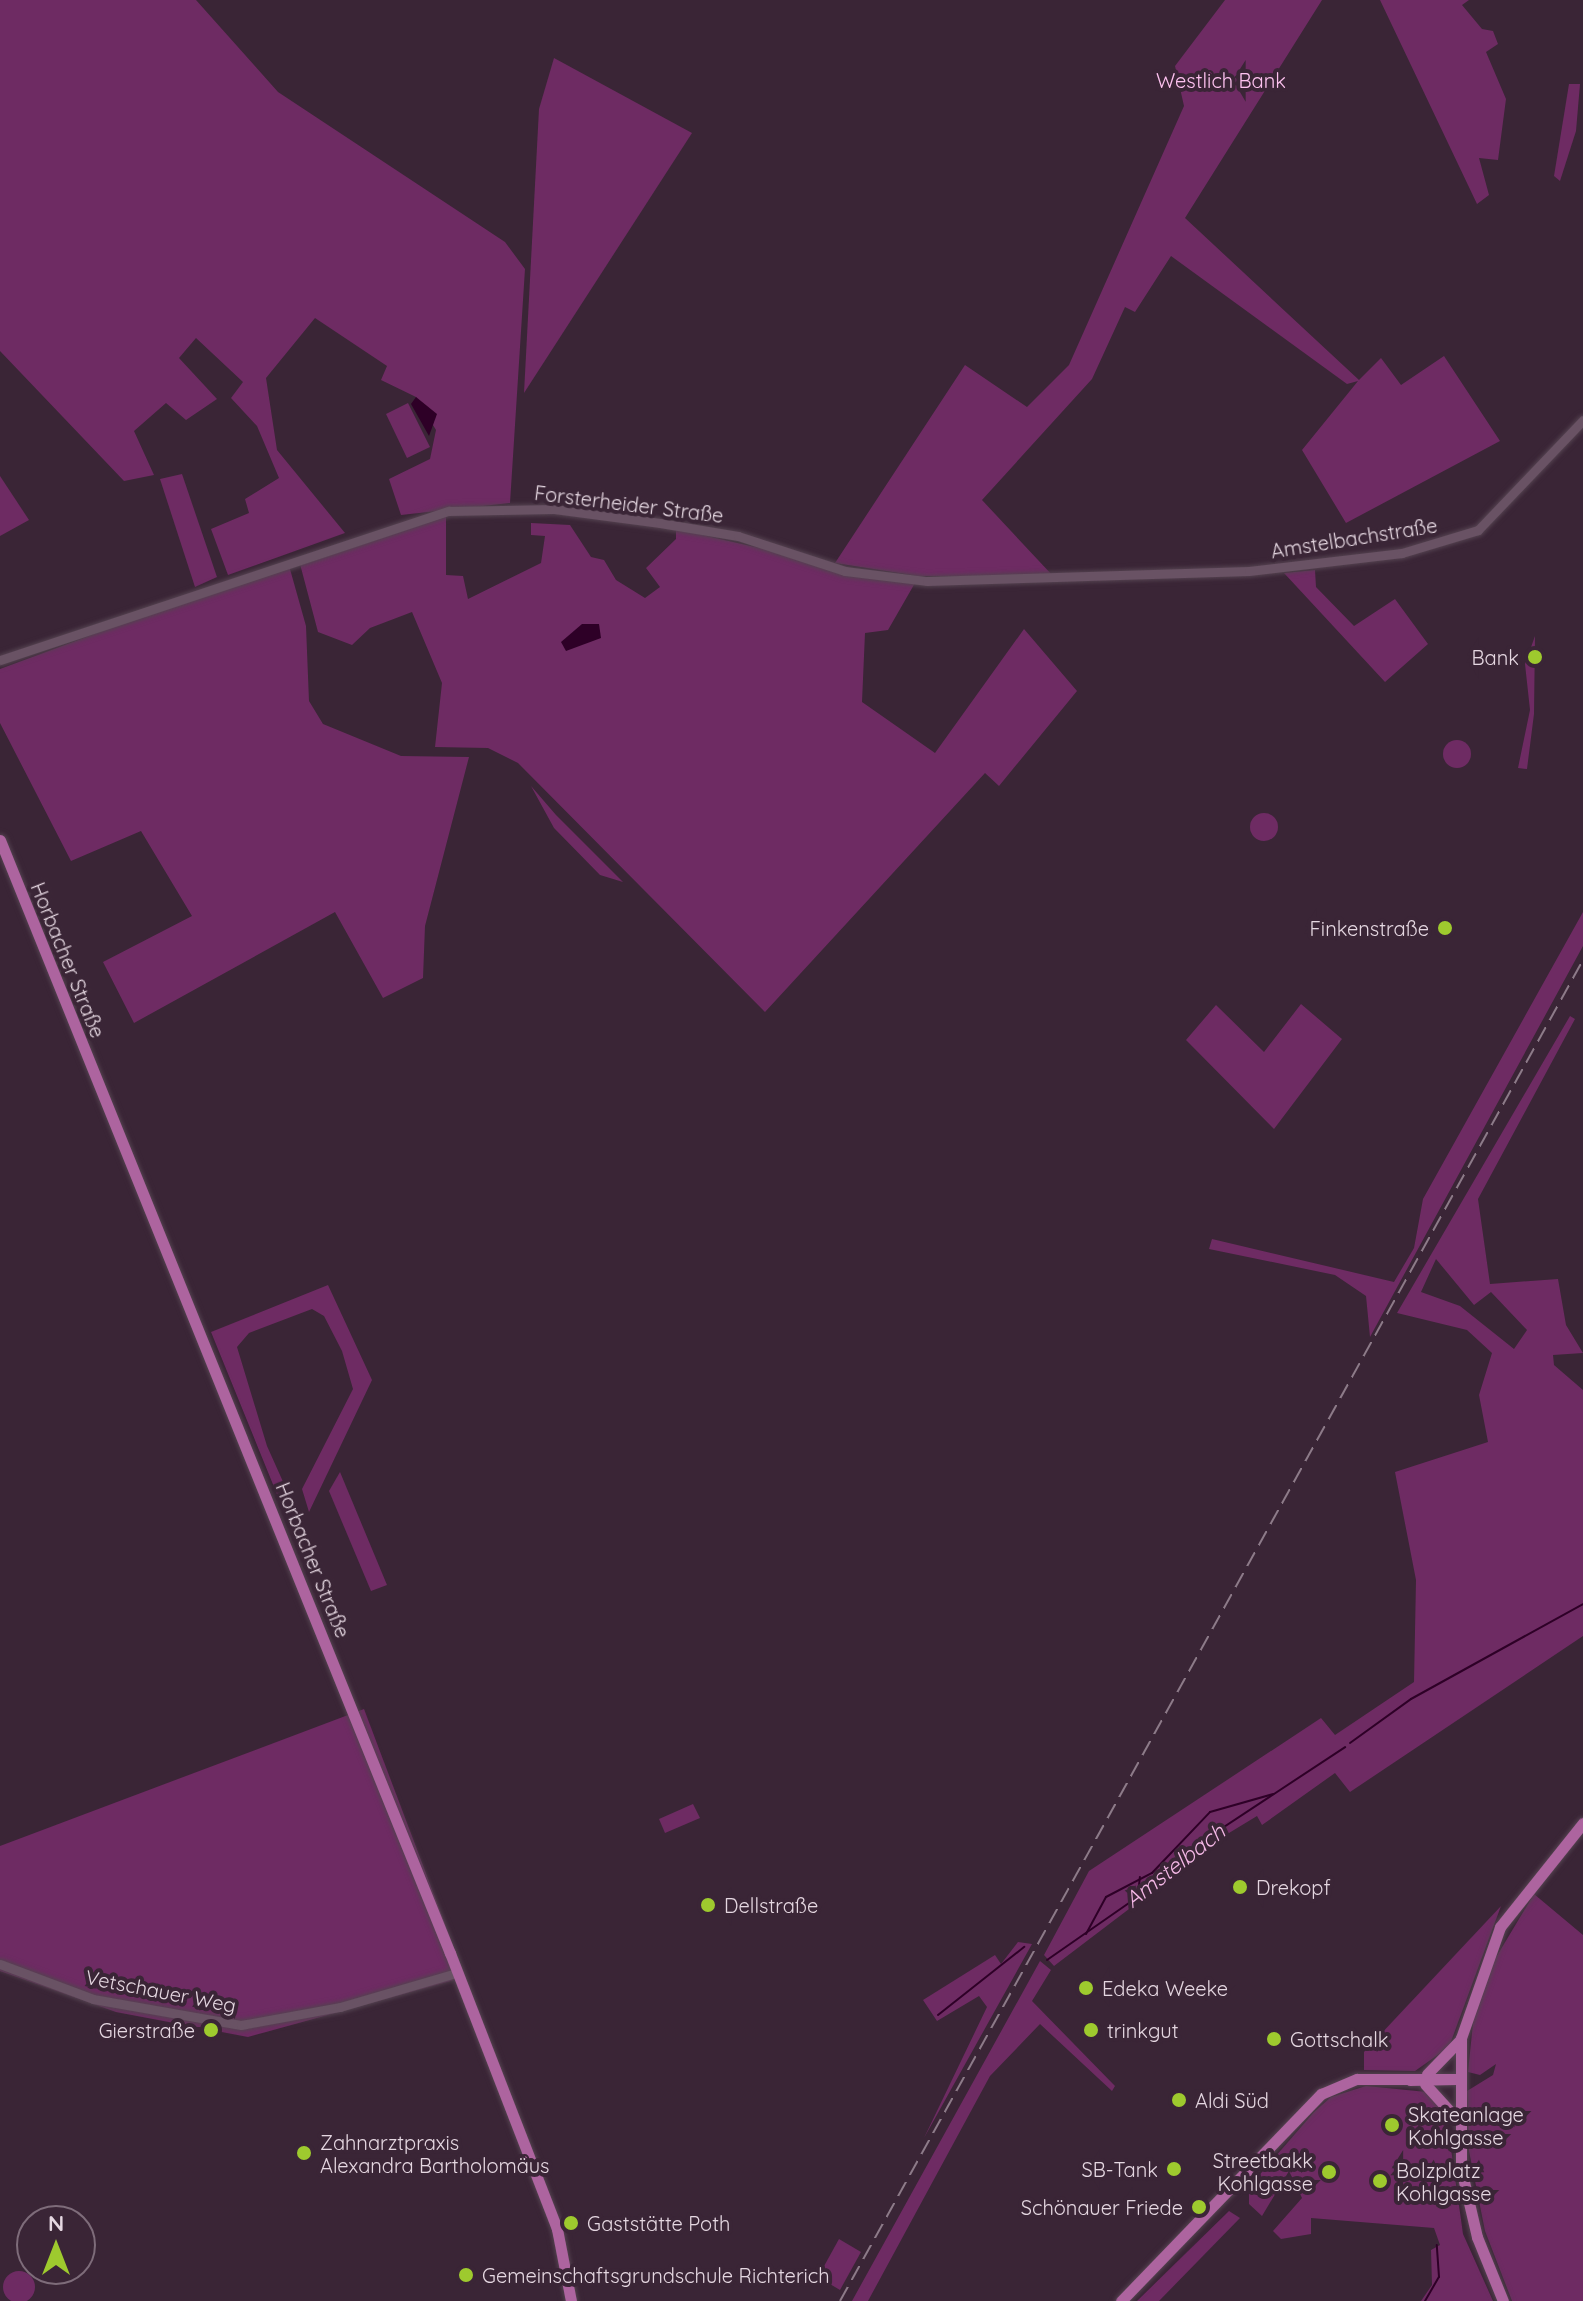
<!DOCTYPE html>
<html>
<head>
<meta charset="utf-8">
<style>
  body { margin:0 }
  #map { position:relative; width:1583px; height:2301px; overflow:hidden; background:#3a2536; font-family:Quicksand,sans-serif }
  div>[style] { position:absolute }
  [style*='--x'] { left:calc(var(--x)*1px); top:calc(var(--y)*1px); width:calc(var(--w)*1px); rotate:calc(var(--a)*1deg) }
  .green>* { inset:0; background:#6e2b63 }
  .round { border-radius:50% }
  .water>* { inset:0; background:#2e0027 }
  .stream>* { height:2px; margin:-1px; padding:0 1px; transform-origin:1px; border-radius:1px; background:#2e0027 }
  .roads { filter:drop-shadow(0 0 2px #544250) drop-shadow(0 0 2px #544250) }
  .minor>* { height:9px; margin:-4.5px; padding:0 4.5px; transform-origin:4.5px; border-radius:4.5px; background:#695264 }
  .major>* { height:11px; margin:-5.5px; padding:0 5.5px; transform-origin:5.5px; border-radius:5.5px; background:#ad649f }
  .rail>* { height:2px; margin-top:-1px; transform-origin:0; background:repeating-linear-gradient(90deg,#8d7b89 0 16px,transparent 0 24px) }
  .dots>* { width:22px; height:22px; translate:-50% -50%; box-sizing:border-box; border:4px solid #3a2536; border-radius:50% }
  span { translate:-50% -50%; white-space:nowrap; text-align:center; line-height:1.15; -webkit-text-stroke:8px #3a2536; paint-order:stroke }
  .park-label { font-size:20px; color:#fec2f0 }
  .street-label { font-size:20px; color:#e5d7e1 }
  .poi-label { font-size:20px; color:#e5d7e1 }
  .right { translate:-100% -50%; text-align:right }
  .left { translate:0 -50%; text-align:left }
  .water-label { font-size:22px; color:#f4b8e6; font-style:italic }
  .north { position:absolute; left:16px; top:2205px; width:80px; height:80px; box-sizing:border-box; background:#3a2536; border:2px solid #7e6c7a; border-radius:50%; rotate:0deg; font-size:22px; font-weight:700; line-height:32px; text-align:center; color:#e5d7e1 }
  .north::after { content:''; display:block; margin:auto; width:28px; height:36px; background:#9eca2e; clip-path:polygon(50% 0,100% 100%,50% 72%,0 100%) }
</style>
</head>
<body>
<div id="map">
  <div class="green">
    <div style="clip-path:polygon(0 0,196px 0,278px 92px,505px 242px,525px 269px,510px 503px,401px 515px,389px 479px,430px 459px,436px 430px,416px 397px,381px 380px,387px 366px,315px 318px,266px 378px,277px 450px,345px 533px,228px 575px,211px 529px,249px 513px,245px 499px,279px 478px,257px 426px,231px 398px,243px 382px,196px 338px,179px 358px,217px 399px,186px 420px,166px 403px,134px 431px,154px 475px,124px 481px,0 351px)"></div>
    <div style="clip-path:polygon(1225px 0,1322px 0,1185px 218px,1359px 380px,1381px 358px,1401px 385px,1444px 356px,1500px 441px,1346px 523px,1302px 450px,1358px 381px,1347px 384px,1171px 256px,1135px 312px,1125px 307px,1092px 379px,982px 500px,1053px 576px,918px 576px,835px 563px,965px 365px,1027px 407px,1069px 365px,1184px 106px,1175px 66px)"></div>
    <div style="clip-path:polygon(1380px 0,1469px 0,1462px 5px,1482px 29px,1493px 31px,1498px 44px,1486px 52px,1506px 99px,1498px 160px,1479px 158px,1489px 195px,1477px 204px)"></div>
    <div style="clip-path:polygon(554px 58px,692px 133px,524px 393px,539px 109px)"></div>
    <div style="clip-path:polygon(1569px 84px,1580px 84px,1576px 131px,1560px 181px,1554px 176px)"></div>
    <div style="clip-path:polygon(408px 403px,430px 447px,407px 458px,386px 414px)"></div>
    <div style="clip-path:polygon(182px 474px,217px 577px,195px 587px,160px 479px)"></div>
    <div style="clip-path:polygon(0 476px,29px 520px,0 536px)"></div>
    <div style="clip-path:polygon(446px 516px,446px 575px,463px 576px,468px 599px,541px 563px,545px 536px,531px 535px,531px 523px,570px 525px,591px 557px,604px 560px,616px 580px,645px 598px,660px 587px,646px 568px,676px 539px,676px 529px,915px 583px,888px 630px,865px 633px,862px 702px,935px 753px,1024px 629px,1077px 691px,999px 786px,985px 773px,765px 1012px,518px 763px,488px 748px,435px 747px,442px 683px,412px 612px,370px 628px,352px 645px,318px 632px,300px 564px)"></div>
    <div style="clip-path:polygon(288px 562px,306px 626px,309px 701px,323px 724px,401px 756px,469px 757px,425px 926px,423px 978px,383px 998px,335px 912px,134px 1023px,103px 962px,192px 916px,141px 831px,71px 861px,0 723px,0 669px)"></div>
    <div style="clip-path:polygon(1315px 570px,1316px 587px,1354px 626px,1395px 599px,1428px 644px,1385px 682px,1284px 573px)"></div>
    <div style="clip-path:polygon(1535px 636px,1534px 714px,1527px 769px,1518px 768px,1530px 710px,1525px 664px)"></div>
    <div class="round" style="left:1443px;top:740px;width:28px;height:28px"></div>
    <div style="clip-path:polygon(531px 786px,556px 815px,623px 882px,600px 875px,554px 828px)"></div>
    <div class="round" style="left:1250px;top:813px;width:28px;height:28px"></div>
    <div style="clip-path:polygon(1583px 912px,1583px 946px,1370px 1337px,1366px 1296px,1335px 1275px,1209px 1249px,1212px 1239px,1394px 1282px,1414px 1248px,1423px 1199px)"></div>
    <div style="clip-path:polygon(1301px 1004px,1342px 1039px,1274px 1129px,1186px 1040px,1216px 1005px,1264px 1052px)"></div>
    <div style="clip-path:polygon(evenodd,1570px 1016px,1575px 1019px,1478px 1199px,1490px 1284px,1558px 1279px,1566px 1325px,1583px 1353px,1553px 1355px,1554px 1365px,1583px 1390px,1583px 1636px,1350px 1792px,1335px 1773px,1262px 1825px,1257px 1816px,1229px 1833px,1054px 1966px,1044px 1955px,1089px 1871px,1321px 1718px,1335px 1735px,1414px 1682px,1416px 1580px,1395px 1472px,1488px 1442px,1479px 1395px,1492px 1353px,1467px 1330px,1397px 1313px,1570px 1016px,1436px 1259px,1474px 1305px,1491px 1292px,1527px 1330px,1514px 1349px,1460px 1306px,1421px 1292px,1436px 1259px)"></div>
    <div style="clip-path:polygon(328px 1285px,372px 1380px,309px 1512px,302px 1489px,353px 1389px,342px 1351px,324px 1316px,312px 1309px,249px 1333px,237px 1347px,267px 1446px,302px 1524px,294px 1536px,211px 1332px)"></div>
    <div style="clip-path:polygon(340px 1472px,387px 1585px,371px 1591px,329px 1491px)"></div>
    <div style="clip-path:polygon(364px 1709px,465px 1977px,248px 2037px,116px 2012px,0 1971px,0 1846px)"></div>
    <div style="clip-path:polygon(693px 1804px,700px 1818px,665px 1833px,659px 1819px)"></div>
    <div style="clip-path:polygon(1534px 1894px,1583px 1935px,1583px 2301px,1512px 2301px,1485px 2231px,1469px 2151px,1467px 2091px,1493px 2075px,1496px 2064px,1480px 2075px,1468px 2072px,1473px 2023px,1492px 1964px)"></div>
    <div style="clip-path:polygon(1501px 1906px,1449px 2047px,1415px 2071px,1364px 2070px,1364px 2052px)"></div>
    <div style="clip-path:polygon(1018px 1942px,1032px 1944px,924px 2138px,987px 2007px,979px 1996px,937px 2021px,923px 2000px,995px 1955px,1001px 1964px)"></div>
    <div style="clip-path:polygon(1040px 1961px,1051px 1970px,1032px 2001px,1115px 2086px,1112px 2091px,1040px 2024px,990px 2076px,868px 2301px,852px 2301px)"></div>
    <div style="clip-path:polygon(1366px 2086px,1427px 2092px,1446px 2113px,1463px 2234px,1493px 2301px,1421px 2301px,1432px 2285px,1431px 2250px,1440px 2245px,1434px 2228px,1311px 2218px,1311px 2234px,1281px 2239px,1273px 2231px,1302px 2198px,1289px 2171px,1262px 2216px,1249px 2204px,1249px 2187px,1314px 2112px,1331px 2097px)"></div>
    <div style="clip-path:polygon(1229px 2211px,1240px 2218px,1159px 2301px,1137px 2301px)"></div>
    <div style="clip-path:polygon(839px 2239px,861px 2252px,840px 2290px,818px 2277px)"></div>
    <div class="round" style="left:3px;top:2271px;width:32px;height:32px"></div>
  </div>
  <div class="water">
    <div style="clip-path:polygon(416px 397px,437px 414px,429px 436px,411px 404px)"></div>
    <div style="clip-path:polygon(582px 624px,599px 624px,601px 638px,566px 651px,561px 642px)"></div>
  </div>
  <div class="stream">
    <div style="--x:1350;--y:1743;--w:75;--a:-35.8"></div>
    <div style="--x:1411;--y:1699;--w:196;--a:-28.9"></div>
    <div style="--x:1138;--y:1895;--w:18;--a:-84"></div>
    <div style="--x:1086;--y:1934;--w:42;--a:-61.6"></div>
    <div style="--x:1106;--y:1897;--w:52;--a:-27.6"></div>
    <div style="--x:1152;--y:1873;--w:84;--a:-46.4"></div>
    <div style="--x:1210;--y:1812;--w:66;--a:-15.9"></div>
    <div style="--x:1047;--y:1960;--w:116;--a:-34.8"></div>
    <div style="--x:1142;--y:1894;--w:64;--a:-43.1"></div>
    <div style="--x:1189;--y:1850;--w:187;--a:-33.4"></div>
    <div style="--x:938;--y:2015;--w:110;--a:-38.3"></div>
    <div style="--x:1425;--y:2301;--w:28;--a:-60"></div>
    <div style="--x:1439;--y:2277;--w:32;--a:-94"></div>
  </div>
  <div class="roads">
    <div class="minor">
      <div style="--x:0;--y:660;--w:473;--a:-18.4"></div>
      <div style="--x:449;--y:511;--w:105;--a:-1.1"></div>
      <div style="--x:554;--y:509;--w:107;--a:7.5"></div>
      <div style="--x:660;--y:523;--w:79;--a:9.5"></div>
      <div style="--x:738;--y:536;--w:113;--a:18.1"></div>
      <div style="--x:845;--y:571;--w:83;--a:7"></div>
      <div style="--x:927;--y:581;--w:322;--a:-1.8"></div>
      <div style="--x:1249;--y:571;--w:154;--a:-6.7"></div>
      <div style="--x:1402;--y:553;--w:79;--a:-16.8"></div>
      <div style="--x:1478;--y:530;--w:152;--a:-46.3"></div>
      <div style="--x:0;--y:1964;--w:99;--a:20.6"></div>
      <div style="--x:93;--y:1999;--w:150;--a:10"></div>
      <div style="--x:241;--y:2025;--w:101;--a:-10.3"></div>
      <div style="--x:340;--y:2007;--w:121;--a:-16.3"></div>
    </div>
    <div class="major">
      <div style="--x:0;--y:840;--w:1201;--a:67.99"></div>
      <div style="--x:450;--y:1953;--w:296;--a:68.8"></div>
      <div style="--x:557;--y:2229;--w:73;--a:79"></div>
      <div style="--x:1427;--y:2074;--w:46;--a:-45.9"></div>
      <div style="--x:1410;--y:2080;--w:46;--a:-1.2"></div>
      <div style="--x:1425;--y:2084;--w:45;--a:47.7"></div>
      <div style="--x:1121;--y:2301;--w:288;--a:-46"></div>
      <div style="--x:1321;--y:2094;--w:39;--a:-23"></div>
      <div style="--x:1357;--y:2079;--w:99;--a:0"></div>
      <div style="--x:1503;--y:2301;--w:69;--a:-112.1"></div>
      <div style="--x:1477;--y:2237;--w:70;--a:-103.2"></div>
      <div style="--x:1461;--y:2169;--w:131;--a:-90"></div>
      <div style="--x:1461;--y:2038;--w:118;--a:-70.6"></div>
      <div style="--x:1500;--y:1927;--w:133;--a:-51.4"></div>
    </div>
  </div>
  <div class="rail">
    <div style="--x:840;--y:2301;--w:1533;--a:-61.01"></div>
  </div>
  <div class="dots">
    <div style="left:1535px;top:657px;background:#9eca2e"></div>
    <div style="left:1445px;top:928px;background:#9eca2e"></div>
    <div style="left:1240px;top:1887px;background:#9eca2e"></div>
    <div style="left:708px;top:1905px;background:#9eca2e"></div>
    <div style="left:1086px;top:1988px;background:#9eca2e"></div>
    <div style="left:211px;top:2030px;background:#9eca2e"></div>
    <div style="left:1091px;top:2030px;background:#9eca2e"></div>
    <div style="left:1274px;top:2039px;background:#9eca2e"></div>
    <div style="left:1179px;top:2100px;background:#9eca2e"></div>
    <div style="left:1392px;top:2125px;background:#9eca2e"></div>
    <div style="left:304px;top:2153px;background:#9eca2e"></div>
    <div style="left:1174px;top:2169px;background:#9eca2e"></div>
    <div style="left:1329px;top:2172px;background:#9eca2e"></div>
    <div style="left:1380px;top:2181px;background:#9eca2e"></div>
    <div style="left:1199px;top:2207px;background:#9eca2e"></div>
    <div style="left:571px;top:2223px;background:#9eca2e"></div>
    <div style="left:466px;top:2275px;background:#9eca2e"></div>
  </div>
  <div class="park-label">
    <span style="left:1221px;top:80px">Westlich Bank</span>
  </div>
  <div class="street-label">
    <span style="left:629px;top:504px;rotate:7deg">Forsterheider Straße</span>
    <span style="left:1354px;top:538px;rotate:-9deg">Amstelbachstraße</span>
    <span style="left:68px;top:960px;rotate:68deg">Horbacher Straße</span>
    <span style="left:313px;top:1560px;rotate:68deg">Horbacher Straße</span>
    <span style="left:161px;top:1991px;rotate:11deg">Vetschauer Weg</span>
  </div>
  <div class="poi-label">
    <span class="right" style="left:1519px;top:657px">Bank</span>
    <span class="right" style="left:1429px;top:928px">Finkenstraße</span>
    <span class="left" style="left:1256px;top:1887px">Drekopf</span>
    <span class="left" style="left:724px;top:1905px">Dellstraße</span>
    <span class="left" style="left:1102px;top:1988px">Edeka Weeke</span>
    <span class="right" style="left:195px;top:2030px">Gierstraße</span>
    <span class="left" style="left:1107px;top:2030px">trinkgut</span>
    <span class="left" style="left:1290px;top:2039px">Gottschalk</span>
    <span class="left" style="left:1195px;top:2100px">Aldi Süd</span>
    <span class="left" style="left:1408px;top:2126px">Skateanlage<br>Kohlgasse</span>
    <span class="left" style="left:320px;top:2154px">Zahnarztpraxis<br>Alexandra Bartholomäus</span>
    <span class="right" style="left:1313px;top:2172px">Streetbakk<br>Kohlgasse</span>
    <span class="right" style="left:1158px;top:2169px">SB-Tank</span>
    <span class="left" style="left:1396px;top:2182px">Bolzplatz<br>Kohlgasse</span>
    <span class="right" style="left:1183px;top:2207px">Schönauer Friede</span>
    <span class="left" style="left:587px;top:2223px">Gaststätte Poth</span>
    <span class="left" style="left:482px;top:2275px">Gemeinschaftsgrundschule Richterich</span>
  </div>
  <div class="water-label">
    <span style="left:1175px;top:1866px;rotate:-38deg">Amstelbach</span>
  </div>
  <div class="north">N</div>
</div>
</body>
</html>
